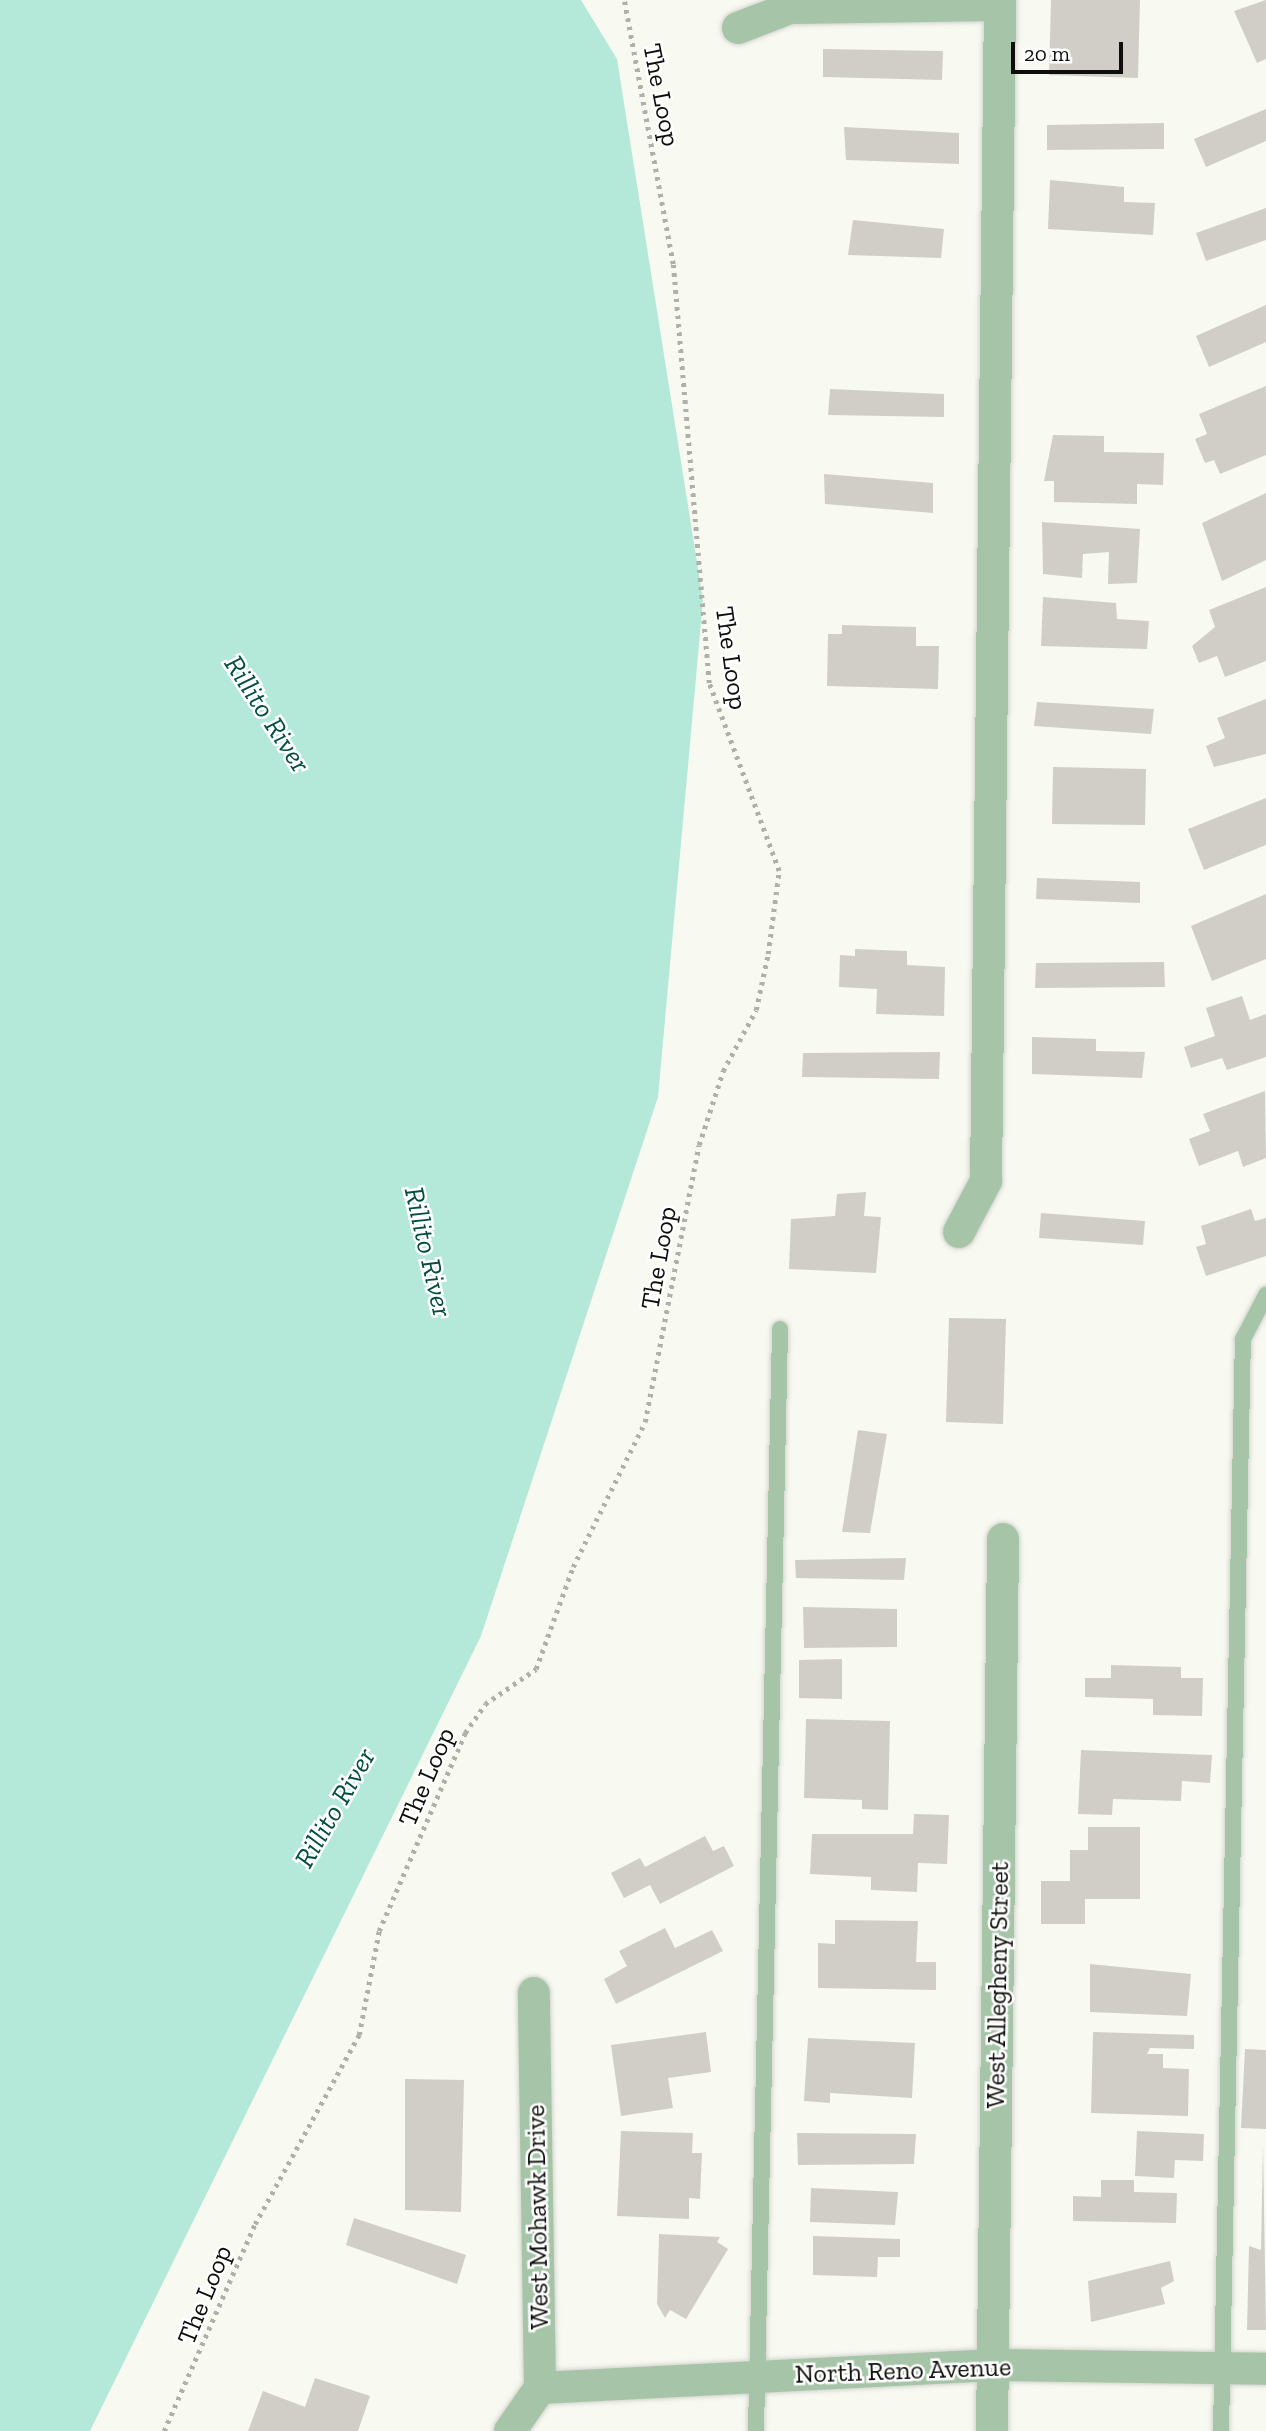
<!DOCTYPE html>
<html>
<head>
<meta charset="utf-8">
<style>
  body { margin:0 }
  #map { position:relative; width:1266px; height:2431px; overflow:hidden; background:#f8faf2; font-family:"Zilla Slab",serif }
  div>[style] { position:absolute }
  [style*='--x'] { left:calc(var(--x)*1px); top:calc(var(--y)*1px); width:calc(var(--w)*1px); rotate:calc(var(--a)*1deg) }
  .water>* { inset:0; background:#b4e9d9 }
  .building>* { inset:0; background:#d1cec7 }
  .path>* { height:4.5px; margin-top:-2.25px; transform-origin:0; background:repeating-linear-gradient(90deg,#afb0aa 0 3.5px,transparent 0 8.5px) }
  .roads { filter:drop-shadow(0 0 2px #d3d4cd) drop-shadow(0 0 2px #d3d4cd) }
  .lane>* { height:16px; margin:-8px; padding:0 8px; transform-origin:8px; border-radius:8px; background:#a6c5a8 }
  .street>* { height:32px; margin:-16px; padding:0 16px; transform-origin:16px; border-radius:16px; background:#a6c5a8 }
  span { translate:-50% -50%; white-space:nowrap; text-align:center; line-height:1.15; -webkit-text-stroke:5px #fff; paint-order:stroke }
  .street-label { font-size:26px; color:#0e0f0c }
  .water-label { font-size:28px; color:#054f41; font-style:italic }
  .scale { position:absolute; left:1011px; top:42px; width:112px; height:32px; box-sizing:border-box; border:4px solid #0e0f0c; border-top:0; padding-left:9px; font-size:21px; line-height:24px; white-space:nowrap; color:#0e0f0c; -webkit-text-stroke:5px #fff; paint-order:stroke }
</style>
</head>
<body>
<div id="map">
  <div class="water">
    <div style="clip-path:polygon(0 0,581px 0,617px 59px,703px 600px,658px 1097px,481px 1636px,90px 2431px,0 2431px)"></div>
  </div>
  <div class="building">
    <div style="clip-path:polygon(1051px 0,1140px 0,1138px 78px,1049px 75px)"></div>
    <div style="clip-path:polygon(1266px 0,1266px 59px,1257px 63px,1234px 11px)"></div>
    <div style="clip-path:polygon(823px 49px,943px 51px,942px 80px,823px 77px)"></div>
    <div style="clip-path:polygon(1266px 109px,1266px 141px,1206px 167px,1194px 139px)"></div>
    <div style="clip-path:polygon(1164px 123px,1164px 149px,1047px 150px,1047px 125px)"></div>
    <div style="clip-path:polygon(844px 127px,959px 133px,959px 164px,846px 160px)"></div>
    <div style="clip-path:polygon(1050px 180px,1124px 187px,1124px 202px,1155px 203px,1153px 235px,1048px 229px)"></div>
    <div style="clip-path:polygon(1266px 208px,1266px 240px,1206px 261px,1196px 233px)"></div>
    <div style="clip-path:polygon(853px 220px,944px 229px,941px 258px,848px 255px)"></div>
    <div style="clip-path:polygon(1266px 305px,1266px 342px,1209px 367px,1196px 336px)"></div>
    <div style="clip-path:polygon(1266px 386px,1266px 455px,1220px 474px,1214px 460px,1205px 463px,1195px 439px,1207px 434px,1199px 414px)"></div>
    <div style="clip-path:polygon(830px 389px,944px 394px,944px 417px,828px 415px)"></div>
    <div style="clip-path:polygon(1053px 435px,1104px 436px,1104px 452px,1164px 453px,1163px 485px,1137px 484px,1137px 504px,1054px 502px,1054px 481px,1044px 481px)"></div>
    <div style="clip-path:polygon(824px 474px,933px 483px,933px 513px,825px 504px)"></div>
    <div style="clip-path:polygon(1266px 493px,1266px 560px,1222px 581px,1202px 523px)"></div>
    <div style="clip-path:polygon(1042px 522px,1140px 529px,1137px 583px,1108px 584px,1109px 552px,1083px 554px,1082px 578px,1043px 574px)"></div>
    <div style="clip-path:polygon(1266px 587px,1266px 661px,1225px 677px,1217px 656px,1199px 663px,1192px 646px,1215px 627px,1209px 610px)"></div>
    <div style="clip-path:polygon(1043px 597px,1116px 603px,1117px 619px,1149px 621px,1147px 649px,1041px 646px)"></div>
    <div style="clip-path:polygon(842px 625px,916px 627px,916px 646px,939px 646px,938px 689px,827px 686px,828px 634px,842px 634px)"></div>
    <div style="clip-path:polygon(1266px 699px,1266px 754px,1214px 767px,1206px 746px,1225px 738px,1217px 718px)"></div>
    <div style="clip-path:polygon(1037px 702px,1154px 709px,1151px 734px,1034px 726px)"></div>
    <div style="clip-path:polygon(1053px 767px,1146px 769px,1145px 825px,1052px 824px)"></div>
    <div style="clip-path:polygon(1266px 798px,1266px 845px,1204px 870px,1188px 829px)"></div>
    <div style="clip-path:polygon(1037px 878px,1140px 882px,1140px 903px,1036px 899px)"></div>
    <div style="clip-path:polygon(1266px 894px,1266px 959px,1212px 981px,1191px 926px)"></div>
    <div style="clip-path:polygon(855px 949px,907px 951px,907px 965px,945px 967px,944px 1016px,876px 1014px,877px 989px,839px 987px,840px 955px,855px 956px)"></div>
    <div style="clip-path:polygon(1164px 962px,1165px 987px,1035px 988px,1036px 963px)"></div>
    <div style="clip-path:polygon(1242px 996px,1250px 1020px,1266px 1014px,1266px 1057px,1227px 1070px,1222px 1058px,1191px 1068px,1184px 1047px,1215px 1036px,1206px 1008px)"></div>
    <div style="clip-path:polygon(1032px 1037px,1096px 1039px,1096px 1051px,1145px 1052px,1142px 1078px,1032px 1074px)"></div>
    <div style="clip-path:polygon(940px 1052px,939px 1079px,802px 1077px,803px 1053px)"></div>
    <div style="clip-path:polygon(1265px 1091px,1266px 1158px,1243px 1167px,1238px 1151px,1199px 1166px,1189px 1139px,1210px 1131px,1203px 1114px)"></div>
    <div style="clip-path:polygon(866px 1192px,864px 1216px,881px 1217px,876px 1273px,789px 1269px,791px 1219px,835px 1216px,837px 1194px)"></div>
    <div style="clip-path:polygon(1251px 1209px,1255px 1221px,1266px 1218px,1266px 1256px,1206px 1276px,1196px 1247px,1206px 1244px,1201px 1226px)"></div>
    <div style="clip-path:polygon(1041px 1213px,1145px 1221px,1143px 1245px,1039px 1238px)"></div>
    <div style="clip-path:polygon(949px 1318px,1006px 1319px,1003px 1424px,946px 1422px)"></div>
    <div style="clip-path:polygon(858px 1430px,887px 1434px,870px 1533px,842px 1532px)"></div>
    <div style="clip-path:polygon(906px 1558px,904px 1580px,796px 1578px,795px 1560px)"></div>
    <div style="clip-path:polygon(803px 1607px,897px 1609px,897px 1647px,804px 1648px)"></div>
    <div style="clip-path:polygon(842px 1659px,842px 1699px,799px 1698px,799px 1660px)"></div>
    <div style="clip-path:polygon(1111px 1665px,1181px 1667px,1181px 1678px,1203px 1678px,1202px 1716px,1153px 1715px,1153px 1699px,1085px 1697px,1085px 1678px,1111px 1678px)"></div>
    <div style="clip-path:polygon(806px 1719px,890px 1721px,888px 1810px,862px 1809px,862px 1800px,804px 1798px)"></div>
    <div style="clip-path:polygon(1081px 1750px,1212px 1755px,1210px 1783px,1182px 1781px,1181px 1801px,1113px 1799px,1112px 1815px,1078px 1814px)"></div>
    <div style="clip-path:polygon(914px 1814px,949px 1815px,947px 1864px,918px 1863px,917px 1892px,871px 1890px,871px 1877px,810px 1874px,812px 1834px,913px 1834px)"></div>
    <div style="clip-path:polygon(1088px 1827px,1140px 1827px,1140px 1899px,1085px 1899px,1085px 1924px,1041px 1924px,1041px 1881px,1070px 1881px,1070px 1850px,1088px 1850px)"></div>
    <div style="clip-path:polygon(705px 1836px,713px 1851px,724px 1846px,734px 1866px,660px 1904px,650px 1885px,624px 1898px,611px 1873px,640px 1858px,645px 1867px)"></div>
    <div style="clip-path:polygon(835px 1920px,918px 1921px,916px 1962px,936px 1962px,936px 1990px,818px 1988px,818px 1943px,835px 1944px)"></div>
    <div style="clip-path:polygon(665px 1928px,675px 1948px,712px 1930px,723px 1951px,616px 2004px,604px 1979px,627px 1966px,619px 1951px)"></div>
    <div style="clip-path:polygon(1090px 1964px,1191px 1974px,1187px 2016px,1090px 2012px)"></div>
    <div style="clip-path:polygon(706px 2032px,711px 2072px,668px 2078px,673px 2108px,621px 2116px,611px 2045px)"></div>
    <div style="clip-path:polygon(1093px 2032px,1194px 2035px,1194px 2049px,1150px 2048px,1147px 2054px,1163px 2054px,1163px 2068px,1189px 2069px,1188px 2116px,1091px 2113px)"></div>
    <div style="clip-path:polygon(808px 2038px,915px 2043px,912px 2098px,830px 2093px,830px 2103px,804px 2101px)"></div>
    <div style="clip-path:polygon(1245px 2049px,1266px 2050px,1266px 2129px,1241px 2128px)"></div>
    <div style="clip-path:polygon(405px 2079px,464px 2080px,461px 2212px,405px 2210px)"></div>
    <div style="clip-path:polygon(621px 2131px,693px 2133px,692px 2153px,702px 2153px,700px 2199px,689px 2198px,689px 2219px,617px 2216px)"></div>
    <div style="clip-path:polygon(1137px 2131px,1204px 2134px,1203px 2161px,1175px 2160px,1174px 2178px,1135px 2176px)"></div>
    <div style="clip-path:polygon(797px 2133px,916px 2134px,914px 2164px,798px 2165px)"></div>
    <div style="clip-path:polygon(1263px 2143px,1266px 2330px,1247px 2330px,1249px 2246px,1261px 2250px)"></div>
    <div style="clip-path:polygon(1101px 2180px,1134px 2180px,1134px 2192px,1177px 2193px,1176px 2223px,1073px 2221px,1073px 2196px,1101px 2197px)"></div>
    <div style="clip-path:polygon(811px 2188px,898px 2192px,895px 2225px,810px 2222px)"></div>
    <div style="clip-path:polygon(354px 2218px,466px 2255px,457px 2284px,346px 2245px)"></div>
    <div style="clip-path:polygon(659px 2234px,720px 2237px,717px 2242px,728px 2249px,686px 2319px,670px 2310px,665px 2318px,657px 2304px)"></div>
    <div style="clip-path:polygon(813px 2236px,900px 2239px,900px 2257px,878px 2257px,877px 2277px,813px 2275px)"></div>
    <div style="clip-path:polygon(1170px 2261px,1174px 2281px,1161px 2288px,1165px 2304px,1091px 2322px,1088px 2281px)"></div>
    <div style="clip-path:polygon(315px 2378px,370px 2396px,358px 2431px,248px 2431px,263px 2391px,305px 2407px)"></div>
  </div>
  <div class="path">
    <div style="--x:164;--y:2431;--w:226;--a:-66.3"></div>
    <div style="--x:255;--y:2224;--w:216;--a:-61.2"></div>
    <div style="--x:359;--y:2035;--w:106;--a:-79.1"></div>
    <div style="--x:379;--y:1931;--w:216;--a:-66.5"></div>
    <div style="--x:465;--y:1733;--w:35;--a:-55"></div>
    <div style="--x:485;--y:1704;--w:62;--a:-34.5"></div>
    <div style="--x:536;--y:1669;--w:109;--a:-70.1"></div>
    <div style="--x:573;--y:1567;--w:162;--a:-63.6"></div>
    <div style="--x:645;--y:1422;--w:282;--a:-79"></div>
    <div style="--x:699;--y:1145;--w:78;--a:-72"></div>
    <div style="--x:723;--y:1071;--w:69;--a:-61.6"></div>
    <div style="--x:756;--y:1010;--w:57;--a:-77.9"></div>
    <div style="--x:768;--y:954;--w:84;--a:-82.5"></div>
    <div style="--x:779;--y:871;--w:201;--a:-110.4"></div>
    <div style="--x:709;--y:683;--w:421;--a:-94.9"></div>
    <div style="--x:673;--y:264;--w:269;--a:-100.5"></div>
  </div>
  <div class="roads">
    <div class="lane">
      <div style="--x:756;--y:2431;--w:1102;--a:-88.75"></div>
      <div style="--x:1221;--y:2431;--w:1092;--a:-88.85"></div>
      <div style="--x:1243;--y:1339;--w:50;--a:-62.4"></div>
    </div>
    <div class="street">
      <div style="--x:738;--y:28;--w:56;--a:-21"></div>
      <div style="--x:790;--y:8;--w:210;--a:-0.8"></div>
      <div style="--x:959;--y:1232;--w:58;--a:-62.1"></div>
      <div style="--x:986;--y:1181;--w:1181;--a:-89.32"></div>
      <div style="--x:540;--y:2388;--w:455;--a:-2.9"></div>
      <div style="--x:994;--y:2365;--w:272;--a:0.8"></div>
      <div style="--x:510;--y:2431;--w:52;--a:-55.1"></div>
      <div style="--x:540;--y:2388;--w:395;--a:-90.9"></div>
      <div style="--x:992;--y:2431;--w:892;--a:-89.29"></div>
    </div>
  </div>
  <div class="street-label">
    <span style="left:661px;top:95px;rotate:79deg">The Loop</span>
    <span style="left:731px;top:658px;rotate:82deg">The Loop</span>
    <span style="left:659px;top:1258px;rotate:-80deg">The Loop</span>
    <span style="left:427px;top:1777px;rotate:-67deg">The Loop</span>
    <span style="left:998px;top:1985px;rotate:-89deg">West Allegheny Street</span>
    <span style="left:538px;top:2217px;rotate:-91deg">West Mohawk Drive</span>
    <span style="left:205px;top:2295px;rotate:-68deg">The Loop</span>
    <span style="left:903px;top:2371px;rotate:-2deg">North Reno Avenue</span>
  </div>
  <div class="water-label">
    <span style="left:267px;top:714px;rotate:57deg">Rillito River</span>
    <span style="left:428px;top:1252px;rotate:77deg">Rillito River</span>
    <span style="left:335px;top:1808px;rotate:-60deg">Rillito River</span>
  </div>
  <div class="scale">20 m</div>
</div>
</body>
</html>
